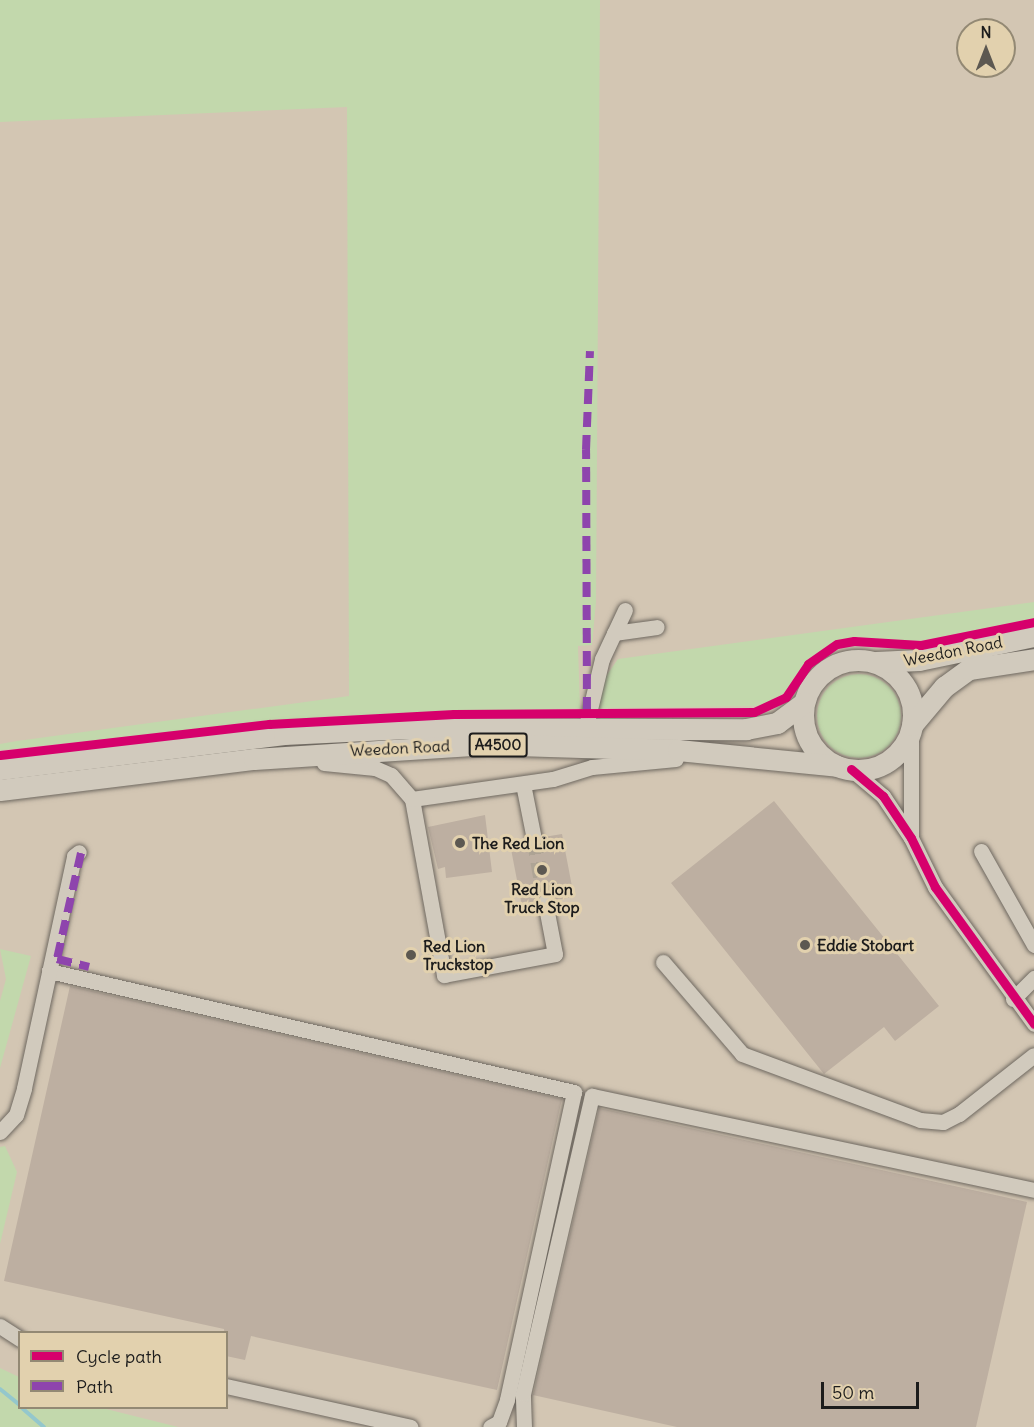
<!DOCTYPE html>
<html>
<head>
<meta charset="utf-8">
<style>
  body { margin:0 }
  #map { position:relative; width:1034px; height:1427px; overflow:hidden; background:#d3c6b3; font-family:Delius,sans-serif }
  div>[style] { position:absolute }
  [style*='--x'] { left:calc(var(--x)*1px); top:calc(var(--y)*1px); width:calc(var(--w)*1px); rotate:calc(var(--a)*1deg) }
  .green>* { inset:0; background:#c2d8ac }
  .round { border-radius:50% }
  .stream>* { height:4px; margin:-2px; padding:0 2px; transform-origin:2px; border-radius:2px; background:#94c7cc }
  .building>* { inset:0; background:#bdafa1 }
  .minor-tunnel>* { height:15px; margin-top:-7.5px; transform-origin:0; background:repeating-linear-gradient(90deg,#aea495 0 15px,transparent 0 23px) }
  .roads { filter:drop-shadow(0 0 2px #6e6860) drop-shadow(0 0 2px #6e6860) }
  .minor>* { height:15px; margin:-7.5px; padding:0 7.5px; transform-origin:7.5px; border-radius:7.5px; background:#d1cabd }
  .highway>* { height:21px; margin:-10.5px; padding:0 10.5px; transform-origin:10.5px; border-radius:10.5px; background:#d1cabd }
  .highway>.ring { margin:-10.5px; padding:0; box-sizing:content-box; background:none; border:21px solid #d1cabd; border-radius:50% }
  .quiet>* { height:8px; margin-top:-4px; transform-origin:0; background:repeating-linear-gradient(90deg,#8e44ad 0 15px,transparent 0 23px) }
  .cycleway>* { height:9px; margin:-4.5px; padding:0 4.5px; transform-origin:4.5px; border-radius:4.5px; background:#d6006c }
  .dots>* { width:16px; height:16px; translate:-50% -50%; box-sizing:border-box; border:3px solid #e2d1ae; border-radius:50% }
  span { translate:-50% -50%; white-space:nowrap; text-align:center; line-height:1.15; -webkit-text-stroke:6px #e2d1ae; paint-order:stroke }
  .shield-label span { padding:2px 4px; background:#e2d1ae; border:2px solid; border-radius:4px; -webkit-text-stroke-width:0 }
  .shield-label { font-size:15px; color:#1c1c1c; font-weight:700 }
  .street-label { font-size:16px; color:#1c1c1c }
  .poi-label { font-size:16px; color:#1c1c1c; font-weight:700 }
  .left { translate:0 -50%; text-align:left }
  .legend { position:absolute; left:18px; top:1331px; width:210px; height:78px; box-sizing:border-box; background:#e2d1ae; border:2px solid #938974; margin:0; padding:8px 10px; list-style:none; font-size:18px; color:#1c1c1c }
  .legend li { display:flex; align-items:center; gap:12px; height:30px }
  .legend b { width:30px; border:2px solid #938974 }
  .north { position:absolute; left:956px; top:18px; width:60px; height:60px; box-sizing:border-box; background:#e2d1ae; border:2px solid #938974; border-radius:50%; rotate:0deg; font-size:16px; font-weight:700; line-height:24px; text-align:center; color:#1c1c1c }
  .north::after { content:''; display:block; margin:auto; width:21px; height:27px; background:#5c5851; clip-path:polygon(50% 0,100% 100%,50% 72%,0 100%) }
  .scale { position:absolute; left:821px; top:1382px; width:98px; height:27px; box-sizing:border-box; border:3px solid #1c1c1c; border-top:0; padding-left:8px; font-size:18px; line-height:21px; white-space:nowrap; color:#1c1c1c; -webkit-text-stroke:4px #e2d1ae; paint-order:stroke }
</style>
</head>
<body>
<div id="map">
  <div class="green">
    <div style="clip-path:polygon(0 0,600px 0,596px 602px,592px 645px,578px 646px,580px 708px,329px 716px,0 750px,0 744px,17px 741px,349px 696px,347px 107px,0 122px)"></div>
    <div style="clip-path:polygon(1034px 602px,1034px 618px,1018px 622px,919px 641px,852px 638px,833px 643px,806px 661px,785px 692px,760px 706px,597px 708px,604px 679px,618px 659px)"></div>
    <div class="round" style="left:817px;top:674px;width:84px;height:84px"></div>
    <div style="clip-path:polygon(0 949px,31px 956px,0 1068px,0 1001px,6px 979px)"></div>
    <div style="clip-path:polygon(5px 1146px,17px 1172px,0 1244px,0 1147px)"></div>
    <div style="clip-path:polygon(0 1368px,19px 1377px,20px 1408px,102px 1408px,178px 1427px,0 1427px)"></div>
  </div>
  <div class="stream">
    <div style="--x:0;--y:1389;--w:26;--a:39"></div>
    <div style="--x:22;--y:1408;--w:29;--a:41"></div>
  </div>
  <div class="building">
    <div style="clip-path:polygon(774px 801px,939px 1006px,895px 1041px,884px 1027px,824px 1074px,671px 883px)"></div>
    <div style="clip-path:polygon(485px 815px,492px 872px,446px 878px,445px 867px,438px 869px,428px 827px)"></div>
    <div style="clip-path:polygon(562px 834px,574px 897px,555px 900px,543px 893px,535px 904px,522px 906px,510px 844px,524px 841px,535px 849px,544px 837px)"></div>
    <div style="clip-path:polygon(70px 986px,562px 1099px,497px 1390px,251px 1336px,245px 1360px,226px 1356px,224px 1329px,4px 1281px)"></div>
    <div style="clip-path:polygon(599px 1108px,1027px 1202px,976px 1427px,677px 1427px,533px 1395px)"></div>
  </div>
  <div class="minor-tunnel">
    <div style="--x:534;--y:839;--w:64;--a:80.1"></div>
  </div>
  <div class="roads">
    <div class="minor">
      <div style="--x:614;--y:633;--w:43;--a:-7.9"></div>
      <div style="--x:586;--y:726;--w:69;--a:-76.6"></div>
      <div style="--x:602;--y:659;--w:54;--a:-64.9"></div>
      <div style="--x:911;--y:730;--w:108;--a:90"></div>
      <div style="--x:324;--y:763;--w:51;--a:5.6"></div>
      <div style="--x:375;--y:768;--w:17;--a:24"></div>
      <div style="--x:391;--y:775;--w:32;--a:49"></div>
      <div style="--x:412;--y:799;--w:179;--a:79.7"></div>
      <div style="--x:444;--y:975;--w:113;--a:-10.7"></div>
      <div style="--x:555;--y:954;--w:53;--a:-100.9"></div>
      <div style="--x:851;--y:769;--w:42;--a:40.2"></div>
      <div style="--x:883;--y:796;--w:50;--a:56.3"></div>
      <div style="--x:911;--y:838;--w:55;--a:63.9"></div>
      <div style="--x:935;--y:887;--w:169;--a:54.1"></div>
      <div style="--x:523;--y:784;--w:56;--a:78.7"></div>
      <div style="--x:412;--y:799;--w:142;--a:-8.1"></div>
      <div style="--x:553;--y:779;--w:41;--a:-17.1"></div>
      <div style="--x:592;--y:767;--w:84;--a:-5.4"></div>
      <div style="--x:981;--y:851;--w:108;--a:60.6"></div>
      <div style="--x:663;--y:962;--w:121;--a:49.3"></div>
      <div style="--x:742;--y:1054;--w:190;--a:20.3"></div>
      <div style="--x:920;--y:1120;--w:23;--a:5"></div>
      <div style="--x:943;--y:1122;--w:18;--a:-27"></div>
      <div style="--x:959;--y:1114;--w:95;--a:-38.2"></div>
      <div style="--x:49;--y:971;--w:539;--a:12.98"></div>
      <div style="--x:574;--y:1092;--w:315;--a:102.3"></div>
      <div style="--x:507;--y:1400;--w:23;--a:110"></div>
      <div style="--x:499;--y:1422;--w:10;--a:151"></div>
      <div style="--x:1013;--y:999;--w:30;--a:-45"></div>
      <div style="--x:0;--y:1132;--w:23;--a:-47"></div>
      <div style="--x:16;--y:1115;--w:28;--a:-73"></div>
      <div style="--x:24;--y:1088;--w:237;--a:-77.8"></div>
      <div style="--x:74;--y:856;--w:6;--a:-39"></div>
      <div style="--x:0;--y:1326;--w:24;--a:33"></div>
      <div style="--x:226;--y:1386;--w:189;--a:12.5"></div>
      <div style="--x:524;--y:1427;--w:33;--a:-92"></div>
      <div style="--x:523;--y:1394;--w:306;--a:-77"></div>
      <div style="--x:592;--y:1096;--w:452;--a:12"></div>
    </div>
    <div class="highway">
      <div class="ring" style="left:803px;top:660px;width:89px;height:89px"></div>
      <div style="--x:876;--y:662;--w:43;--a:-2.7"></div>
      <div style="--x:919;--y:660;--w:117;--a:-11.8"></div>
      <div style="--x:912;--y:725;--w:50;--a:-49.9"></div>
      <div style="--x:944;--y:687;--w:31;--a:-36"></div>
      <div style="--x:969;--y:669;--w:66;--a:-8.7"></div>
      <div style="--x:0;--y:769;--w:286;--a:-7"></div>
      <div style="--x:284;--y:734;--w:124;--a:-2.8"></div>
      <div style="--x:408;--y:728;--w:338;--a:0.2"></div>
      <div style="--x:746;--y:729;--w:32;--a:-11"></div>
      <div style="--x:777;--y:723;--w:34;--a:-37"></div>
      <div style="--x:0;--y:790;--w:256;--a:-7"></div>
      <div style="--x:254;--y:759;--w:230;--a:-3.7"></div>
      <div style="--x:484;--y:744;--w:194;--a:1.8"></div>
      <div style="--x:678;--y:750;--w:160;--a:5.7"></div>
    </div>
  </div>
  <div class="quiet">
    <div style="--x:587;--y:712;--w:262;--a:-90.2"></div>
    <div style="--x:586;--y:450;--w:99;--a:-87.7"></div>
    <div style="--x:81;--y:853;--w:109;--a:102.8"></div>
    <div style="--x:57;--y:959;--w:33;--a:14"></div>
  </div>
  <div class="cycleway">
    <div style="--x:0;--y:755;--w:271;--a:-6.6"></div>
    <div style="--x:269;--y:724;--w:185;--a:-3.1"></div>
    <div style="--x:454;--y:714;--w:300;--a:-0.4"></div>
    <div style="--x:754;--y:712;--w:35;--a:-25"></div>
    <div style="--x:786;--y:697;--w:40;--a:-56"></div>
    <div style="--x:808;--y:664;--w:35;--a:-35"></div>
    <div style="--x:837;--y:644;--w:17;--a:-10"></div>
    <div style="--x:854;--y:641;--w:67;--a:3.4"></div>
    <div style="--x:921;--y:645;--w:115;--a:-11.5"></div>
    <div style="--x:851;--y:769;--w:42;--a:40.2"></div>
    <div style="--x:883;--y:796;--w:50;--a:56.3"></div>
    <div style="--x:911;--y:838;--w:55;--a:63.9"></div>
    <div style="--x:935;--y:887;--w:169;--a:54.1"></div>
  </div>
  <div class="dots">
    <div style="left:460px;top:843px;background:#5c5851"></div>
    <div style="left:542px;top:870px;background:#5c5851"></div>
    <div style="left:805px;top:945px;background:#5c5851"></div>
    <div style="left:411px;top:955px;background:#5c5851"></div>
  </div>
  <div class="shield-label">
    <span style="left:498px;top:745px">A4500</span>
  </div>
  <div class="street-label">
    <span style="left:953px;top:651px;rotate:-11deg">Weedon Road</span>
    <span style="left:400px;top:748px;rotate:-3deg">Weedon Road</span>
  </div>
  <div class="poi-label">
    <span class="left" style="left:472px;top:843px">The Red Lion</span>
    <span style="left:542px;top:898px">Red Lion<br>Truck Stop</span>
    <span class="left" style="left:817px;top:945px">Eddie Stobart</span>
    <span class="left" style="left:423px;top:955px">Red Lion<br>Truckstop</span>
  </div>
  <ul class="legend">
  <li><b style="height:8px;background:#d6006c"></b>Cycle path</li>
  <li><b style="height:8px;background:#8e44ad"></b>Path</li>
  </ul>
  <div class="north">N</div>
  <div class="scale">50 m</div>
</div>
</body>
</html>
